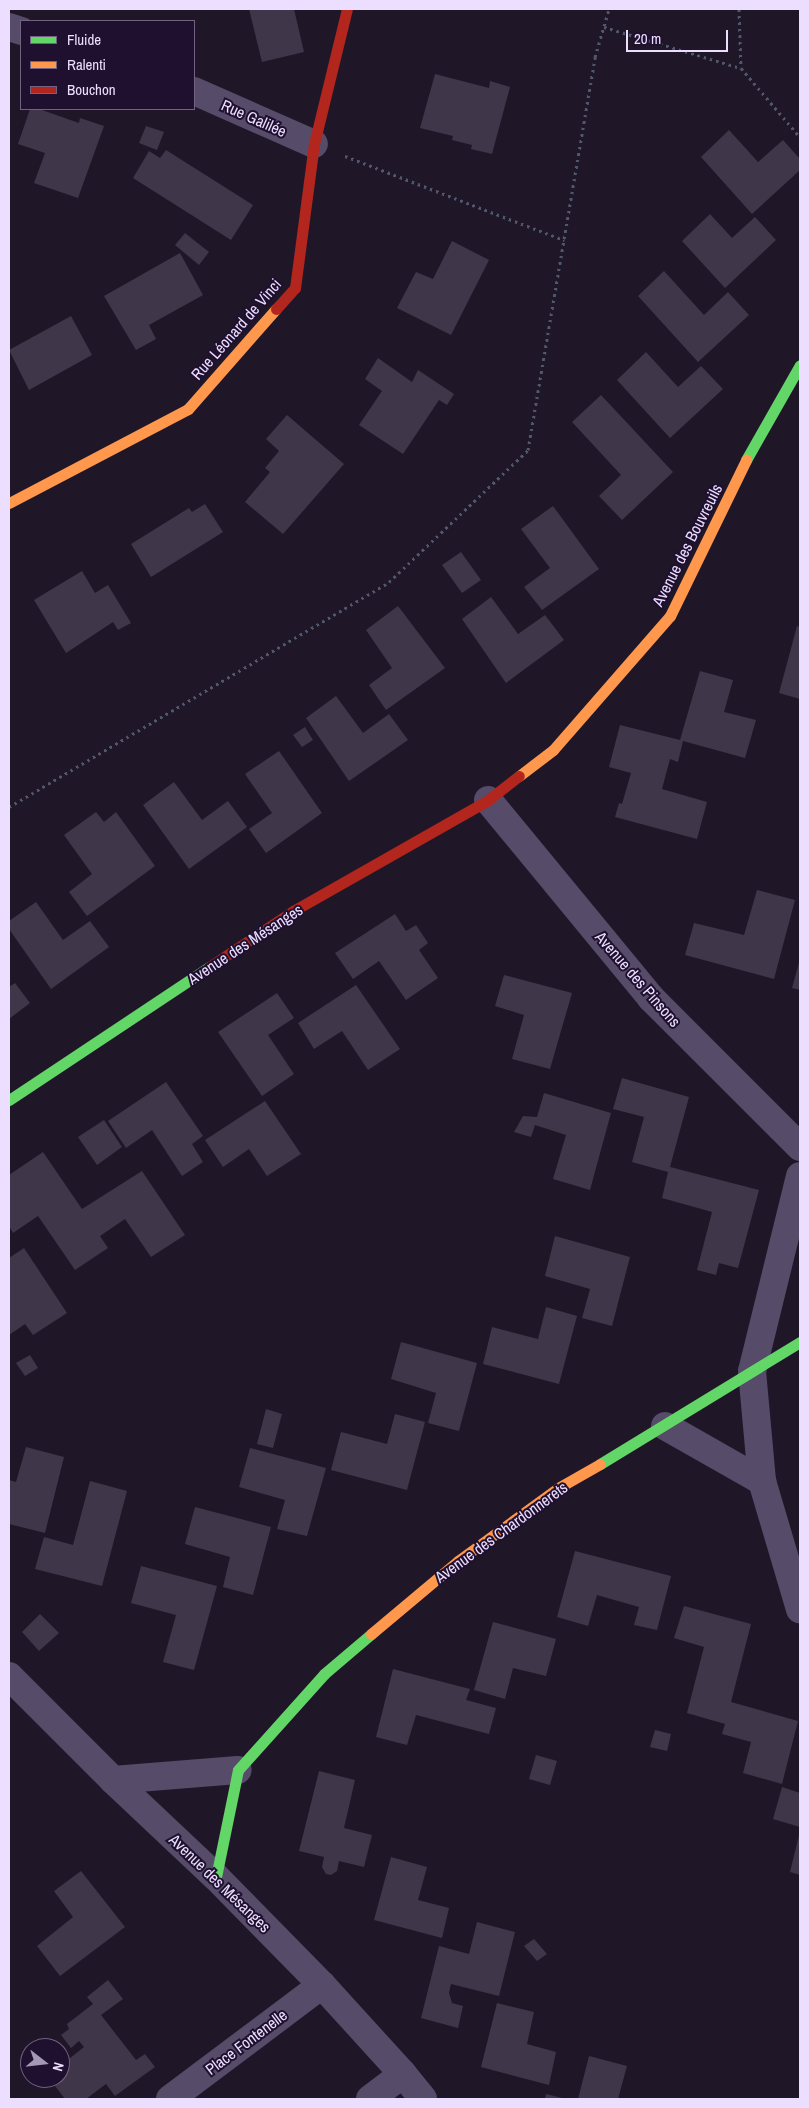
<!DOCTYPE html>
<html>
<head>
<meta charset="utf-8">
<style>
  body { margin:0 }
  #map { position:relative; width:809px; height:2108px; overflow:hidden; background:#1f1728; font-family:"Archivo Narrow",sans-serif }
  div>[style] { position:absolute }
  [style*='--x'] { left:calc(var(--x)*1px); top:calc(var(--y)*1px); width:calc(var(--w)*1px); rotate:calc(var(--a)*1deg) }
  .building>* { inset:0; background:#3f3649 }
  .path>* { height:3px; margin-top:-1.5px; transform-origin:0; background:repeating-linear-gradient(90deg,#51576c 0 2.5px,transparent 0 6.5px) }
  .street>* { height:28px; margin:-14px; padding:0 14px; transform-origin:14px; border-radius:14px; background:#564c69 }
  .fast>* { height:11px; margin:-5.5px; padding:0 5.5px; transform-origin:5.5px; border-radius:5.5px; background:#63d668 }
  .slow>* { height:11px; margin:-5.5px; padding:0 5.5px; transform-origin:5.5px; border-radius:5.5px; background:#ff974d }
  .jam>* { height:11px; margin:-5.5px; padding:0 5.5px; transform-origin:5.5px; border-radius:5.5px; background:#b3261e }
  span { translate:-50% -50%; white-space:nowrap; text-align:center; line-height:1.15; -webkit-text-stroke:4px #1f102f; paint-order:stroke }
  .street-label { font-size:16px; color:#ecdeff }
  .frame { position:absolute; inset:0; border:10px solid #ecdeff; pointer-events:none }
  .legend { position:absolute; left:20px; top:20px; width:175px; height:90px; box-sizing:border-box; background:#1f102f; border:1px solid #716282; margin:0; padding:6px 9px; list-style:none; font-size:15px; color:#ecdeff }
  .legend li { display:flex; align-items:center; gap:10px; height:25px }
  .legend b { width:25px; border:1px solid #716282 }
  .north { position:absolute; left:20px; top:2038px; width:50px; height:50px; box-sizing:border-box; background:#1f102f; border:1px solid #716282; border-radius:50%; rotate:106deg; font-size:14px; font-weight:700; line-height:20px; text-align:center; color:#ecdeff }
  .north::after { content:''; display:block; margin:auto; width:18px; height:22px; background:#a498b4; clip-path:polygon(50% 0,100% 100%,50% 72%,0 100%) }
  .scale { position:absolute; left:626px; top:30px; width:102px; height:22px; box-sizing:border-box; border:2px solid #ecdeff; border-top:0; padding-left:6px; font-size:15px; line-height:18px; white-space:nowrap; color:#ecdeff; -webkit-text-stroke:4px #1f102f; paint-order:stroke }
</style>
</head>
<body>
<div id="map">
  <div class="building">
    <div style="clip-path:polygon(249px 9px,294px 9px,304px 52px,262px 62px)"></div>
    <div style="clip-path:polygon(435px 74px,489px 88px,490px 81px,510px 87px,492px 154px,471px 149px,472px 145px,452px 140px,453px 136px,420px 128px)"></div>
    <div style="clip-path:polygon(30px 109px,39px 109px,79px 123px,80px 118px,104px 126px,78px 198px,34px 183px,45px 153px,18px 144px)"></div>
    <div style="clip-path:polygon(146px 126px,164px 132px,157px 150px,139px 143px)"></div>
    <div style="clip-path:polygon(729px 130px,758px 162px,783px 140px,800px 159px,800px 170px,752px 214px,701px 157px)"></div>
    <div style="clip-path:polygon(166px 150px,253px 205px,231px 240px,133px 178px,149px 151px,160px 158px)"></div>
    <div style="clip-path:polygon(710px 214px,732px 238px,755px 217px,776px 240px,725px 288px,682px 241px)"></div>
    <div style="clip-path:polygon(185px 233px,209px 252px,199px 265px,175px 245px)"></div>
    <div style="clip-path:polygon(452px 241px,489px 260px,451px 335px,397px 308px,416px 272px,433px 279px)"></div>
    <div style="clip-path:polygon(180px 253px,203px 295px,149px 325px,156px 339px,136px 350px,104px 296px)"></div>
    <div style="clip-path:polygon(664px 271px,704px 315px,728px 292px,749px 315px,698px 362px,638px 296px)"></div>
    <div style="clip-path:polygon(71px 316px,92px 355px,29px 390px,9px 350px)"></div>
    <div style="clip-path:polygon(646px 352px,678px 387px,701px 366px,723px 389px,670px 438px,617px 380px)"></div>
    <div style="clip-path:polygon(378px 358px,412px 382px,418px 370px,454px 394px,447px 405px,439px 400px,403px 454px,359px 425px,382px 391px,365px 379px)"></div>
    <div style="clip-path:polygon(601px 395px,673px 472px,622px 520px,599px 496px,621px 475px,572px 422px)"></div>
    <div style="clip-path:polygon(287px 415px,344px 464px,283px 534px,245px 502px,270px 472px,265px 468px,279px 451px,266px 439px)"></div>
    <div style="clip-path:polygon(205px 504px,223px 532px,151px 577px,131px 544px,189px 508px,192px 512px)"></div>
    <div style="clip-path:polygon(553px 506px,599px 569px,542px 610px,524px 587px,550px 568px,521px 529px)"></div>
    <div style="clip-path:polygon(461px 552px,481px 580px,462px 593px,442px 565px)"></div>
    <div style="clip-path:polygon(82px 571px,95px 593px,108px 585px,131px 623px,118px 630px,113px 622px,66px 653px,34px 600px)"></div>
    <div style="clip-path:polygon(491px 597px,518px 634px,545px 615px,564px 640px,506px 683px,462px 619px)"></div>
    <div style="clip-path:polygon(398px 606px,445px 668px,386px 710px,369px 685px,392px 668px,366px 630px)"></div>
    <div style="clip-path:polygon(797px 626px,800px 627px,800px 699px,779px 693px)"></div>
    <div style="clip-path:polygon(700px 671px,733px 680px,724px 712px,756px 720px,745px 758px,683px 741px,678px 762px,670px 759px,662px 789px,707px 802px,697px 839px,615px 817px,619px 803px,622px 804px,631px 773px,609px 767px,620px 725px,680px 740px)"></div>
    <div style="clip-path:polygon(336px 696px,363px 733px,389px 714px,408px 740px,349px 781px,306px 718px)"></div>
    <div style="clip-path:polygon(305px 727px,313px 740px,302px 747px,293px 735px)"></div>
    <div style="clip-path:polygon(279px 751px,322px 813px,266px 853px,249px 829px,272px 813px,245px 774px)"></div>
    <div style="clip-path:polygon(174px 782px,202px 820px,228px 801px,247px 827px,189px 869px,143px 805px)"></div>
    <div style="clip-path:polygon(96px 812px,104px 822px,116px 812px,155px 866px,87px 916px,69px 892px,92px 874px,64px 835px)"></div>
    <div style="clip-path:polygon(757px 890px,795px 900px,774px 979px,685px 955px,694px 923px,744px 935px)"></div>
    <div style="clip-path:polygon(36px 902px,63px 940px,90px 921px,109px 947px,51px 989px,9px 929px,9px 921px)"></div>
    <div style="clip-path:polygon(395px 914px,406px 931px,416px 925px,428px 943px,419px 950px,438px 978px,406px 1000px,379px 961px,353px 979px,335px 953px)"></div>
    <div style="clip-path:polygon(800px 959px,800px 990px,792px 988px)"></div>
    <div style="clip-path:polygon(504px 975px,572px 993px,550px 1069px,512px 1059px,524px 1015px,495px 1006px)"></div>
    <div style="clip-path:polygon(15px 983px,30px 1003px,9px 1019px,9px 987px)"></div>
    <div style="clip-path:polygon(356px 985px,400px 1049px,368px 1070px,342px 1031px,314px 1049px,298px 1023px)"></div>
    <div style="clip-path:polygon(277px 993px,294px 1018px,268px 1035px,294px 1074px,262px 1096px,218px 1032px)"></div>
    <div style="clip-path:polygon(622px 1078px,689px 1097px,670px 1167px,759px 1190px,738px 1268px,719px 1263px,716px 1275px,697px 1270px,712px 1212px,662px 1198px,668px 1172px,632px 1162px,644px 1117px,613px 1109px)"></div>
    <div style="clip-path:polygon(166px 1082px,203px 1136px,192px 1144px,203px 1162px,182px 1176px,152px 1130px,126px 1148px,108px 1121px)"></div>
    <div style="clip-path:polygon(544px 1093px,611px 1113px,590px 1190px,553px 1179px,566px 1135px,535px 1125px,531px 1137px,514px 1132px,523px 1116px,537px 1117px)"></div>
    <div style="clip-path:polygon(265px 1101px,301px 1154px,267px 1176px,249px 1149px,223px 1167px,205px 1140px)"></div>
    <div style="clip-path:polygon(104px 1120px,122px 1147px,97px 1165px,78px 1137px)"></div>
    <div style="clip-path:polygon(43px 1152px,82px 1209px,142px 1171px,185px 1235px,151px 1257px,125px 1219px,100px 1236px,108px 1248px,75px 1270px,38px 1216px,13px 1233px,9px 1226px,9px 1175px)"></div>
    <div style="clip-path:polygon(555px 1236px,630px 1257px,612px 1326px,582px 1318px,590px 1289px,545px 1276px)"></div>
    <div style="clip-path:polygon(24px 1248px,67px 1313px,33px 1335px,25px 1324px,9px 1335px,9px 1258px)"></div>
    <div style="clip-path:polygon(546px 1307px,577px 1316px,559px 1384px,483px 1364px,492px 1327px,538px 1339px)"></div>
    <div style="clip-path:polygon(401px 1342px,477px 1363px,459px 1431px,428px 1423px,436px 1393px,391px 1379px)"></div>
    <div style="clip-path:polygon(30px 1355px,38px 1368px,25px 1376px,16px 1363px)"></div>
    <div style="clip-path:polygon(266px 1409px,282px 1414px,273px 1448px,257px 1444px)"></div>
    <div style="clip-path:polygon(395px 1414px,425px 1422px,407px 1490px,331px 1470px,341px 1432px,387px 1444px)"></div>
    <div style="clip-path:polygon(26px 1447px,64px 1457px,45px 1533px,9px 1524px,9px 1480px,16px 1482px)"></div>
    <div style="clip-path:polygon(250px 1448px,326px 1468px,307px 1536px,277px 1529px,285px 1500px,239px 1487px)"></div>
    <div style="clip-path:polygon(90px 1481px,127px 1491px,102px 1586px,35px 1569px,44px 1537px,73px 1545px)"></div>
    <div style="clip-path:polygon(195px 1507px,271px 1527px,253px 1595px,223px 1587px,230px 1557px,185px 1544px)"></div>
    <div style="clip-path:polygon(575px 1551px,671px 1576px,657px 1630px,634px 1625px,639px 1607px,597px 1595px,588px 1626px,557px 1617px)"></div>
    <div style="clip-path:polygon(141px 1566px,217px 1586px,194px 1670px,163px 1662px,176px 1615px,131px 1603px)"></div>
    <div style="clip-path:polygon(684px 1606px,751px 1624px,731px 1702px,798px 1721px,782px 1784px,743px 1773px,751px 1742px,722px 1734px,725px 1724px,687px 1713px,704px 1647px,674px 1638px)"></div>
    <div style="clip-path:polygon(40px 1614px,59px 1633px,39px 1651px,22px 1632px)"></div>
    <div style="clip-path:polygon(493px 1622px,556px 1639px,546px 1676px,513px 1668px,505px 1699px,474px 1690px)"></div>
    <div style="clip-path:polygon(393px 1669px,470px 1689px,466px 1700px,496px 1708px,489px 1734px,416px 1715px,407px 1745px,376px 1737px)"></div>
    <div style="clip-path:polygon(655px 1730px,671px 1734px,667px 1751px,650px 1747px)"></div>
    <div style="clip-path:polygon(536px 1755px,557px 1761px,550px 1785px,529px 1779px)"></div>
    <div style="clip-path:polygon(319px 1771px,355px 1780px,344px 1828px,372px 1835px,364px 1867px,339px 1861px,337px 1871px,331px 1875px,326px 1874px,322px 1867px,324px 1857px,299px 1851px)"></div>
    <div style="clip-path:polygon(782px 1787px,800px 1793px,800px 1827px,773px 1819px)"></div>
    <div style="clip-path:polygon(800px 1831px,800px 1875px,790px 1872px)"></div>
    <div style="clip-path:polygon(391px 1857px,427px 1867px,418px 1900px,449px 1908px,442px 1938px,374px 1920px)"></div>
    <div style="clip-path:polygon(81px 1871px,125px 1927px,60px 1976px,37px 1946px,73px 1917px,54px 1891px)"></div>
    <div style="clip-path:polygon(477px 1922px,515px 1932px,499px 1996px,451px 1984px,449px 1993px,452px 2003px,463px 2006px,458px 2028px,421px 2018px,439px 1946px,469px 1954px)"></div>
    <div style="clip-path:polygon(534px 1939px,547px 1954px,537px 1961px,524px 1946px)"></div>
    <div style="clip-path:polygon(108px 1980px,123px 1999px,101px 2015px,136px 2060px,145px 2054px,155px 2067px,115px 2096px,106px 2084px,86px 2099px,65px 2099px,49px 2078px,60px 2078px,60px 2066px,84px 2047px,79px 2041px,71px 2048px,61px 2035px,69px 2029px,67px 2024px,93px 2004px,87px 1997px)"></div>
    <div style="clip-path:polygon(497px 2003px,534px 2012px,527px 2044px,556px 2052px,549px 2085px,481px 2067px)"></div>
    <div style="clip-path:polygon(589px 2056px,627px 2066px,618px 2099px,578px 2099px)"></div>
    <div style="clip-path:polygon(546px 2094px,566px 2099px,545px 2099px)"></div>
  </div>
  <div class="path">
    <div style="--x:739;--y:9;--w:59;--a:88.1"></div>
    <div style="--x:604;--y:27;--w:143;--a:16.7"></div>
    <div style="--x:741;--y:68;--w:91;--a:49.5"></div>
    <div style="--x:345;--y:156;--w:235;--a:21"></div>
    <div style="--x:9;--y:807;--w:442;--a:-30.6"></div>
    <div style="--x:389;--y:582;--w:192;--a:-43.5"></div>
    <div style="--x:528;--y:450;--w:399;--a:-80.3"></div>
    <div style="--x:595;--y:57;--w:50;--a:-73.7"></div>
  </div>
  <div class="street">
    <div style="--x:9;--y:27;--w:13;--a:18"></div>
    <div style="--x:194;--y:91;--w:131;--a:23.8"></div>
    <div style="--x:488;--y:800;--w:256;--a:50.5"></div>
    <div style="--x:651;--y:998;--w:211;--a:45"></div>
    <div style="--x:800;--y:1176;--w:201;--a:103.8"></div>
    <div style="--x:752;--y:1371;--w:110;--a:84.8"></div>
    <div style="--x:762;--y:1481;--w:134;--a:73.5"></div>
    <div style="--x:665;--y:1426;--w:112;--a:29.6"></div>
    <div style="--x:9;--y:1676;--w:147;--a:45"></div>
    <div style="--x:113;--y:1780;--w:141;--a:43.3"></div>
    <div style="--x:216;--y:1877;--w:151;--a:45.5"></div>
    <div style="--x:322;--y:1985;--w:120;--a:47.7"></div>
    <div style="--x:403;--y:2074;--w:32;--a:51"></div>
    <div style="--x:113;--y:1780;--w:125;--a:-4.6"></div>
    <div style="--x:170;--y:2099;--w:190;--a:-36.9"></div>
    <div style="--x:370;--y:2099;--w:41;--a:-37.1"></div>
  </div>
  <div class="fast">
    <div style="--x:746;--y:460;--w:109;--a:-60.4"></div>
    <div style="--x:9;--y:1100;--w:240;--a:-33.6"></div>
    <div style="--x:600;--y:1464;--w:234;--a:-31.4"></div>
    <div style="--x:216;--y:1877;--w:109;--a:-78.4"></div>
    <div style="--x:238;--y:1770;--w:129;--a:-48.1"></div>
    <div style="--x:324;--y:1674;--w:62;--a:-40.4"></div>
  </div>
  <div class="slow">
    <div style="--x:9;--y:503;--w:202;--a:-27.7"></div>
    <div style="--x:188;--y:409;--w:133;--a:-48.7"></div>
    <div style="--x:519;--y:776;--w:43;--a:-37.4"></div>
    <div style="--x:553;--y:750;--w:178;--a:-48.9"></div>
    <div style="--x:670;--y:616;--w:174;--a:-64"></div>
    <div style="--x:371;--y:1634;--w:114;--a:-40"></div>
    <div style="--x:458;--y:1561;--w:124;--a:-36.1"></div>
    <div style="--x:558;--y:1488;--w:48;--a:-29.7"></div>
  </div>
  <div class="jam">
    <div style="--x:276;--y:309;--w:28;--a:-48"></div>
    <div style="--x:295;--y:288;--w:145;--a:-82.5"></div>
    <div style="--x:314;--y:144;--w:139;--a:-76.3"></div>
    <div style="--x:209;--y:967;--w:101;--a:-33.7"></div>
    <div style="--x:293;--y:911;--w:224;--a:-29.6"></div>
    <div style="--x:488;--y:800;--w:39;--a:-38"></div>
  </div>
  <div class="street-label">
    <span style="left:254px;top:118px;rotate:24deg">Rue Galilée</span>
    <span style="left:236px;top:329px;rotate:-49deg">Rue Léonard de Vinci</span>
    <span style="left:687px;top:545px;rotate:-63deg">Avenue des Bouvreuils</span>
    <span style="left:245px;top:944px;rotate:-33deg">Avenue des Mésanges</span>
    <span style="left:638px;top:979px;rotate:49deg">Avenue des Pinsons</span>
    <span style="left:501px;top:1532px;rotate:-36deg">Avenue des Chardonnerets</span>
    <span style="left:220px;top:1883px;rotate:44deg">Avenue des Mésanges</span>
    <span style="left:246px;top:2042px;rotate:-37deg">Place Fontenelle</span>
  </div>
  <div class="frame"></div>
  <ul class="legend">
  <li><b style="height:6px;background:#63d668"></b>Fluide</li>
  <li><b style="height:6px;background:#ff974d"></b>Ralenti</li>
  <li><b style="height:6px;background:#b3261e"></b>Bouchon</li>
  </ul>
  <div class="north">N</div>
  <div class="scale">20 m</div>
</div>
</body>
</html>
